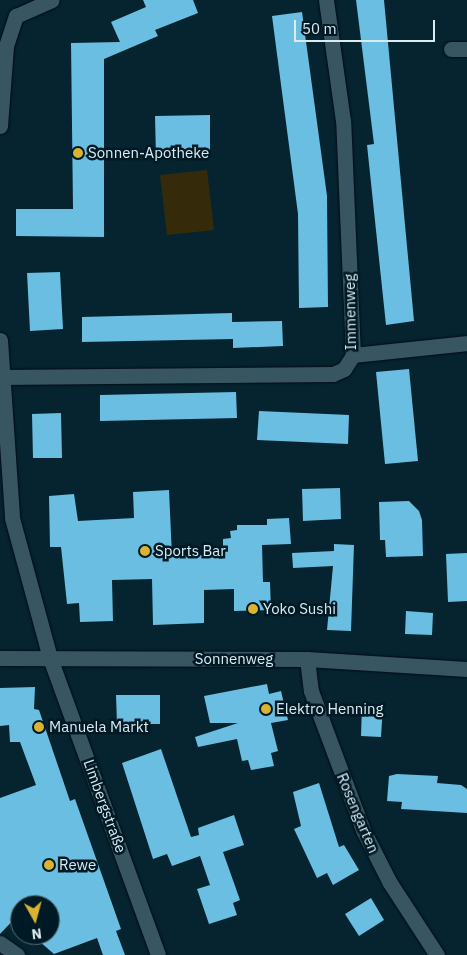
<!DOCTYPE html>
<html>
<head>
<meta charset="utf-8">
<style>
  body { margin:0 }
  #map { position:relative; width:467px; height:955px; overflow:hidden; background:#06242f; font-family:"IBM Plex Sans",sans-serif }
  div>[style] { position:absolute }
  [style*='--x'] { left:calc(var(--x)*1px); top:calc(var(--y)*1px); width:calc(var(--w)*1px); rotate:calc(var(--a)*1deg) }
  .green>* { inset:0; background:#352b0a }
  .building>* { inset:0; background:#69bee2 }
  .roads { filter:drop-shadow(0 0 1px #000c14) drop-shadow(0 0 1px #000c14) }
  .minor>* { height:15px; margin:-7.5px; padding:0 7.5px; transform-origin:7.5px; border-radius:7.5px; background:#385562 }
  .dots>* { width:14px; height:14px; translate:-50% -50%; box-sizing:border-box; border:2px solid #001a25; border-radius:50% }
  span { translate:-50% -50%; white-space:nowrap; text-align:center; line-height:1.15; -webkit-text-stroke:5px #001a25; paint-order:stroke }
  .poi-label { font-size:15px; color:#daebf2 }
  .left { translate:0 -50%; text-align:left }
  .street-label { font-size:15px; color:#daebf2 }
  .north { position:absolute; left:10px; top:895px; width:50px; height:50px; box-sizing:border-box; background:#001a25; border:1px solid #576e77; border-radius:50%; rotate:173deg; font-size:14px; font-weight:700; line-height:20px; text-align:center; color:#daebf2 }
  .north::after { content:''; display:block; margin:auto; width:18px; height:22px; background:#dab333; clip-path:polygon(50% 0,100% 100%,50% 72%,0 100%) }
  .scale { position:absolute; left:294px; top:20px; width:141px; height:22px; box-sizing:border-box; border:2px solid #daebf2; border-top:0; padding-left:6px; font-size:15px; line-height:18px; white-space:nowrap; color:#daebf2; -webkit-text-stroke:4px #001a25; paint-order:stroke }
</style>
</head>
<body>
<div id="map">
  <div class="green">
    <div style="clip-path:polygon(207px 170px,214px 230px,167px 235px,160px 175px)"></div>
  </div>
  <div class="building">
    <div style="clip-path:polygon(143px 0,193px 0,198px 13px,155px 30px,158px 36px,104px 59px,104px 237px,16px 236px,16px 209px,73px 209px,71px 43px,120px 42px,111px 22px,146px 7px)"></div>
    <div style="clip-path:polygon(356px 0,384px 0,414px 321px,386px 325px,367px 145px,374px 144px)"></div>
    <div style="clip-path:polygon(302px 12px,327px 196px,328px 307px,299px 308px,298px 214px,272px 16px)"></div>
    <div style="clip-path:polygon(210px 115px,210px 156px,156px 158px,155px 116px)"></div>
    <div style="clip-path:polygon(60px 272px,63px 329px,30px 331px,27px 273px)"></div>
    <div style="clip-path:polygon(232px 313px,232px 322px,282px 321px,283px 346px,233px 348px,233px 339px,82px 342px,82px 317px)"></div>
    <div style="clip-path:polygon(409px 369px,418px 461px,385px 464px,376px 372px)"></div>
    <div style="clip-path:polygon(236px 392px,237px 418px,100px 421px,100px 395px)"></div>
    <div style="clip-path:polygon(259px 411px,349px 415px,348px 444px,257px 440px)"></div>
    <div style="clip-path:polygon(61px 413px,62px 458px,33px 458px,32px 414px)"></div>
    <div style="clip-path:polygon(340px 488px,341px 519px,303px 521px,302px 489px)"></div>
    <div style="clip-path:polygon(169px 490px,172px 556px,223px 554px,223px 539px,231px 538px,230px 531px,237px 530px,237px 525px,267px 525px,267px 519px,289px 518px,291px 544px,262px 545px,263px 582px,270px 582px,271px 610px,234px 611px,234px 589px,204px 590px,204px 623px,153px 625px,152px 579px,112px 580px,113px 621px,80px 622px,79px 603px,67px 604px,61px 547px,50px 547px,49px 496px,74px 494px,78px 521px,134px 518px,133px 492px)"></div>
    <div style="clip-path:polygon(409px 501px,419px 511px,422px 520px,423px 556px,386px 557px,385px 540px,380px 540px,379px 502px)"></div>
    <div style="clip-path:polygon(334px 544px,354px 545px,351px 631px,327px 630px,333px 566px,293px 568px,292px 553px,334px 551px)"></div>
    <div style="clip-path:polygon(467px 553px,467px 601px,448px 602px,446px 554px)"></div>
    <div style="clip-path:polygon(406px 611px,433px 613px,432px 635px,405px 634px)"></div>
    <div style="clip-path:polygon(267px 684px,269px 694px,281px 691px,288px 720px,271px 723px,278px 751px,271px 753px,274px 766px,251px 770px,248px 760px,242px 761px,237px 739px,198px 747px,195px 737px,238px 723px,210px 723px,204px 696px)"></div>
    <div style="clip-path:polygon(35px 687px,34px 709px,39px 710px,70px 801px,75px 799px,121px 929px,116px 931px,125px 955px,103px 955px,97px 938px,54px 954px,32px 935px,50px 935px,50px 905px,20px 905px,20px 913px,0 934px,0 798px,36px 785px,20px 742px,10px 742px,9px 725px,0 726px,0 688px)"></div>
    <div style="clip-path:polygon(116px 695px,160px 695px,160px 724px,117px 724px)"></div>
    <div style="clip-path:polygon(362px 705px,383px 706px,381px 737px,361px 736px)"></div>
    <div style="clip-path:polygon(161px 749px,191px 837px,199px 835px,198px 828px,234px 815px,244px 845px,223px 852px,240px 900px,233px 903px,237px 915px,209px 924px,197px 889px,210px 885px,200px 856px,172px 866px,167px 854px,153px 859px,122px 763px)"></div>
    <div style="clip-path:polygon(397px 774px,438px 776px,437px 783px,461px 785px,467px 789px,467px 813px,401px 809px,402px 802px,387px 801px,389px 776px)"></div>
    <div style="clip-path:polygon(319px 783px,339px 847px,344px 845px,359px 870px,333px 885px,327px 873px,317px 878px,294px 829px,301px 826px,293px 792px)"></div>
    <div style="clip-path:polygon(371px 898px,384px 920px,359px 936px,345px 914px)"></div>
  </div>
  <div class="roads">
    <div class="minor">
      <div style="--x:451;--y:49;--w:16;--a:0"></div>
      <div style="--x:0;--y:126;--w:80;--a:-85.7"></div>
      <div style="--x:6;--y:46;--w:32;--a:-72"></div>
      <div style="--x:16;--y:16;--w:39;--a:-24"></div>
      <div style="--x:0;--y:340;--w:178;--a:86.1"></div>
      <div style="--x:12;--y:518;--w:145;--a:74.8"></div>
      <div style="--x:50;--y:658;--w:316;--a:70"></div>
      <div style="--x:353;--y:355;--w:115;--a:-6"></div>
      <div style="--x:0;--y:377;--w:333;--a:-0.5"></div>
      <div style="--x:333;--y:374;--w:12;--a:-24"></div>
      <div style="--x:344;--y:369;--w:17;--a:-57"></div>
      <div style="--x:353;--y:355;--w:234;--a:-92.4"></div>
      <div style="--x:343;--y:121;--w:122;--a:-98"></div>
      <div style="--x:0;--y:658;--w:307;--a:0.2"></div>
      <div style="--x:307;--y:659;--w:160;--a:3.6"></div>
      <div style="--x:307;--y:659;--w:32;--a:83"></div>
      <div style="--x:311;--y:691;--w:148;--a:69.5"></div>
      <div style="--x:363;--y:830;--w:59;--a:63"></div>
      <div style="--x:390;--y:883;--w:86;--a:56.9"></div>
      <div style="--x:0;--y:943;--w:21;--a:35"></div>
    </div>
  </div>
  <div class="dots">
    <div style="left:78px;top:153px;background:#dab333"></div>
    <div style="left:145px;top:551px;background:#dab333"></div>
    <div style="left:253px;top:609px;background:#dab333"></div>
    <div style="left:266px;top:709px;background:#dab333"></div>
    <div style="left:39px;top:727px;background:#dab333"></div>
    <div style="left:49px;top:865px;background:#dab333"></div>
  </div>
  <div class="poi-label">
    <span class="left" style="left:88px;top:153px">Sonnen-Apotheke</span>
    <span class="left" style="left:155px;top:551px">Sports Bar</span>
    <span class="left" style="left:263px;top:609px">Yoko Sushi</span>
    <span class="left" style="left:276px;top:709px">Elektro Henning</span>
    <span class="left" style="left:49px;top:727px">Manuela Markt</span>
    <span class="left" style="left:59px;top:865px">Rewe</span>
  </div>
  <div class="street-label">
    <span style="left:350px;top:312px;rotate:-91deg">Immenweg</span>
    <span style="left:234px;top:659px">Sonnenweg</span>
    <span style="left:105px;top:806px;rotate:70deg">Limbergstraße</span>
    <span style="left:358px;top:813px;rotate:67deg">Rosengarten</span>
  </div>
  <div class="north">N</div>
  <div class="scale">50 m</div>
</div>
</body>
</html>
